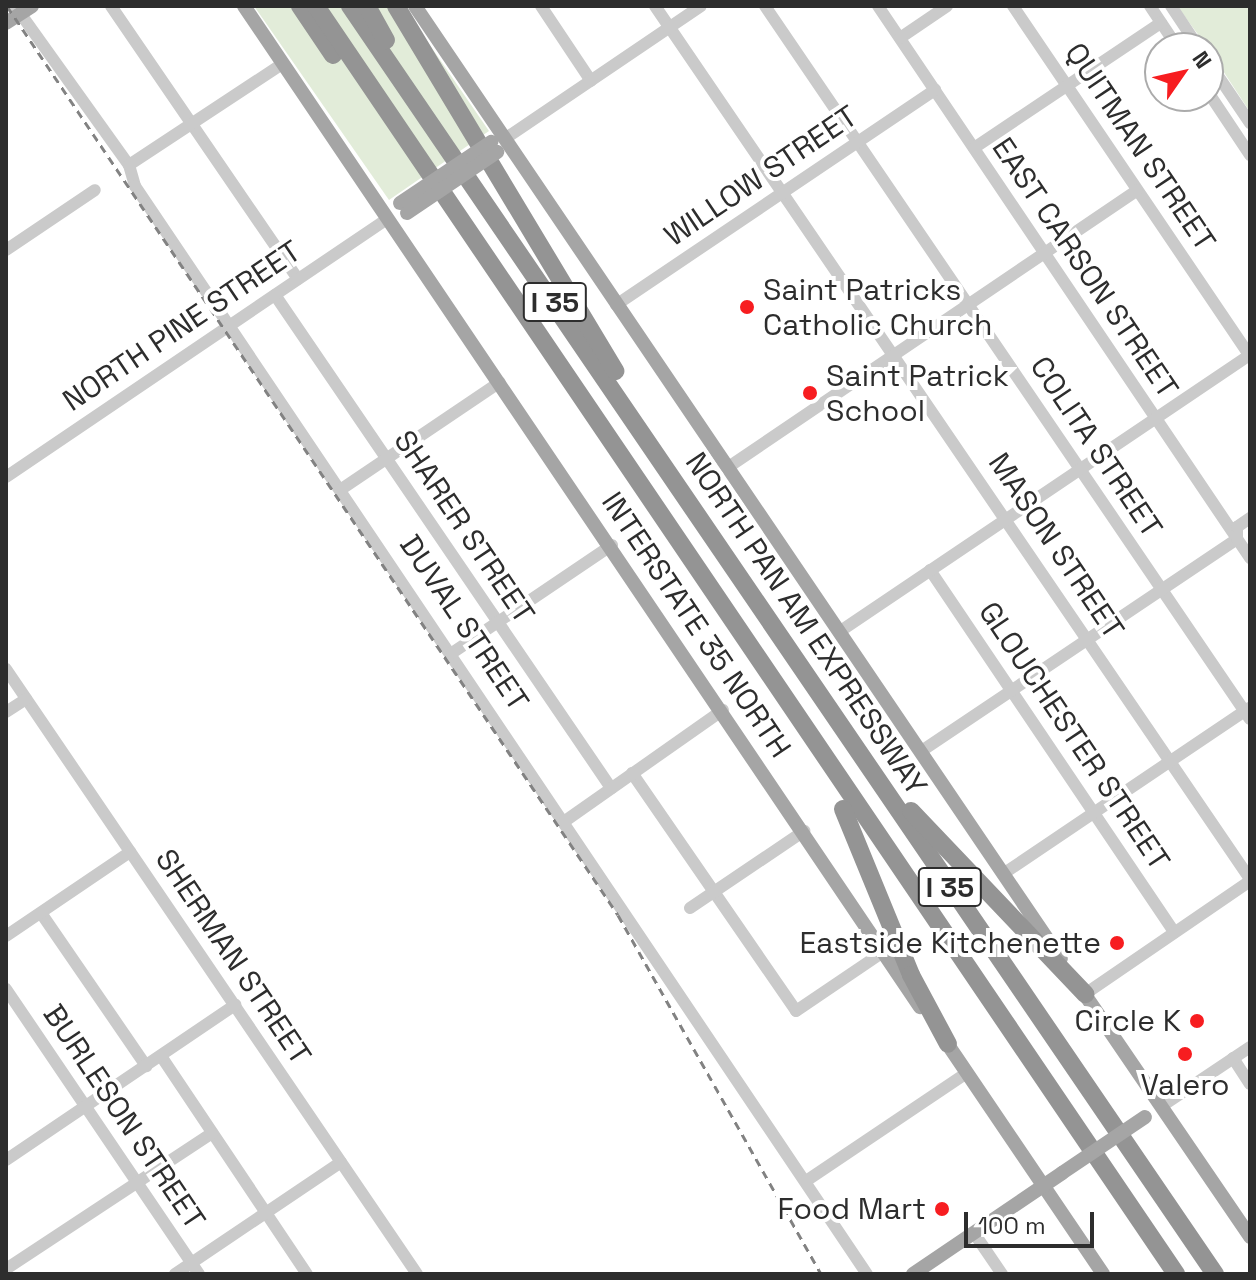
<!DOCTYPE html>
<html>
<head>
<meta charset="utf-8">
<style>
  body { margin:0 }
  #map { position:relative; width:1256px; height:1280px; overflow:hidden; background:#fff; font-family:"Space Grotesk",sans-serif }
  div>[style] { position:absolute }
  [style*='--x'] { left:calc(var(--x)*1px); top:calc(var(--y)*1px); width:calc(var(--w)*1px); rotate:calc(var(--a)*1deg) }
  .green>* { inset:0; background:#e2ecd9 }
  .minor>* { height:12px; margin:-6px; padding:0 6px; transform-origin:6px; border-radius:6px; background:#cacaca }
  .major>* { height:14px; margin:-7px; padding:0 7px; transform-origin:7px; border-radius:7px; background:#a5a5a5 }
  .highway>* { height:18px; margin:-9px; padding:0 9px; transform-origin:9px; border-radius:9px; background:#949494 }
  .rail>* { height:3px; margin-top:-1.5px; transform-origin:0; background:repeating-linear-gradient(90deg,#828282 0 8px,transparent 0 14px) }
  .major-bridge>* { height:14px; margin:-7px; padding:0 7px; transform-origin:7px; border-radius:7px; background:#a5a5a5 }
  .dots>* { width:22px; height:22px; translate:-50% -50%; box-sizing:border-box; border:4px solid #fff; border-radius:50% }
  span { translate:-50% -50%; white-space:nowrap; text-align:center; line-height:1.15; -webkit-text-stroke:8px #fff; paint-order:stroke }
  .shield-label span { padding:2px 6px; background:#fff; border:2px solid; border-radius:6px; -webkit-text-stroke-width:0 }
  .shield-label { font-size:28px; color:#2d2d2d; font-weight:700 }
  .street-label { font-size:30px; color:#2d2d2d }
  .poi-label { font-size:30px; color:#2d2d2d }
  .left { translate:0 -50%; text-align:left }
  .right { translate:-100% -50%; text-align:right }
  .frame { position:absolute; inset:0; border:8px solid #2d2d2d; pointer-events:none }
  .north { position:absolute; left:1144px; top:32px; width:80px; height:80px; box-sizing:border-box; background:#fff; border:2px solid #ababab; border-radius:50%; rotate:56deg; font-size:22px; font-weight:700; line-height:32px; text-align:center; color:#2d2d2d }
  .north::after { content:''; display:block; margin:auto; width:28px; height:36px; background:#f71d20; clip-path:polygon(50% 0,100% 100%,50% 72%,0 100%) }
  .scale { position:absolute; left:964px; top:1212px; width:130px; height:36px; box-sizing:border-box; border:4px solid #2d2d2d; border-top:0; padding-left:10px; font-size:24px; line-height:28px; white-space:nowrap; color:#2d2d2d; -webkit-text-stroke:6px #fff; paint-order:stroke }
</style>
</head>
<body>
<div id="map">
  <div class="green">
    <div style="clip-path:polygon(254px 6px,403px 6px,489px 131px,389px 200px)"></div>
    <div style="clip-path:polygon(1177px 6px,1250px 6px,1250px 112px,1208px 48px)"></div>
  </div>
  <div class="minor">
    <div style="--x:15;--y:6;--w:196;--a:54.4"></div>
    <div style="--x:129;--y:165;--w:22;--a:74"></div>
    <div style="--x:135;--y:186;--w:1311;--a:56.07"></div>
    <div style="--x:111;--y:6;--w:331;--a:55.6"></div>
    <div style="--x:541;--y:6;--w:90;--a:56.3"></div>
    <div style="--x:655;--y:6;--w:1056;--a:55.72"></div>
    <div style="--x:765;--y:6;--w:862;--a:55.78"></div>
    <div style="--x:878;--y:6;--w:666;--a:56.02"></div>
    <div style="--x:1013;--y:6;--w:423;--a:55.9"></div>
    <div style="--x:1150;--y:6;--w:50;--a:56.3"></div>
    <div style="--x:1171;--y:6;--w:50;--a:56.3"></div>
    <div style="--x:900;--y:38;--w:57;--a:-34.2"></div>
    <div style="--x:1208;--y:61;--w:75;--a:55.9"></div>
    <div style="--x:1208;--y:92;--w:76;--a:56.3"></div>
    <div style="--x:506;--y:138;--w:235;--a:-34.1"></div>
    <div style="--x:974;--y:148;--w:225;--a:-33.8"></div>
    <div style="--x:129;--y:165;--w:183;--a:-33.4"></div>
    <div style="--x:6;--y:250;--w:107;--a:-34"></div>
    <div style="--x:275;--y:295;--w:597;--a:55.72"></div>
    <div style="--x:616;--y:305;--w:385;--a:-34"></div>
    <div style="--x:727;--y:468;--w:495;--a:-34.1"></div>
    <div style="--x:6;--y:477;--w:460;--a:-34.1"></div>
    <div style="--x:343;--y:488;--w:189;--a:-34"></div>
    <div style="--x:930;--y:570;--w:437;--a:56"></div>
    <div style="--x:839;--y:632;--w:496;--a:-34"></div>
    <div style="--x:452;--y:653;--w:193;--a:-34"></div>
    <div style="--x:6;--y:669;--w:731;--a:55.81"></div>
    <div style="--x:6;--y:712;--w:24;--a:-33"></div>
    <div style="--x:920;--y:752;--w:382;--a:-33.9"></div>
    <div style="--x:1237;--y:539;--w:12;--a:-90"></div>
    <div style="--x:1237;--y:527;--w:16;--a:-35"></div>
    <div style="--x:632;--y:773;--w:289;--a:55.4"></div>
    <div style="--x:796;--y:1011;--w:105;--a:-34.1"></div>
    <div style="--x:565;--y:821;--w:193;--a:-35.1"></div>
    <div style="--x:1003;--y:874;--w:297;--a:-34"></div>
    <div style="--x:690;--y:908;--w:138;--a:-34"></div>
    <div style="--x:41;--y:913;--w:186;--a:55.5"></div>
    <div style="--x:6;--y:936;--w:150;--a:-34.1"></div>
    <div style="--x:6;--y:989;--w:344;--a:55.9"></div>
    <div style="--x:1085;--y:994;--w:200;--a:-34.4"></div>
    <div style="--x:161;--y:1056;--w:262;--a:56.2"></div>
    <div style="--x:1233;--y:1058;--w:31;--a:57"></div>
    <div style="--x:1162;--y:1106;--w:106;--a:-33.8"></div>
    <div style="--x:6;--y:1160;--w:277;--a:-34.1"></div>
    <div style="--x:806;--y:1181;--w:194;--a:-33.9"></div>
    <div style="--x:974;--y:1233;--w:50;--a:55.7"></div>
    <div style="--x:6;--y:1269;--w:247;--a:-33.4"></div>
    <div style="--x:175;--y:1274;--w:200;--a:-34"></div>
  </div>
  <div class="major">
    <div style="--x:244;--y:6;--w:1208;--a:55.97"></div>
    <div style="--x:415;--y:6;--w:1151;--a:55.87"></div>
    <div style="--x:6;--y:23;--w:31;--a:-33"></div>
    <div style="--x:1079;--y:986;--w:304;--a:55.7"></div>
    <div style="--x:942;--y:1036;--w:287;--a:55.9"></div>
    <div style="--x:913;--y:1274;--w:180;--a:-34.1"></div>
  </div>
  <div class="highway">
    <div style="--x:300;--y:6;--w:59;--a:56"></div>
    <div style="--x:316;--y:6;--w:1532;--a:55.85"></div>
    <div style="--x:350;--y:6;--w:1535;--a:55.7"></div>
    <div style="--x:367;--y:6;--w:39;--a:61"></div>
    <div style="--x:396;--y:6;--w:426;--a:59"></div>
    <div style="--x:843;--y:809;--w:179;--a:67.7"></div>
    <div style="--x:911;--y:975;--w:78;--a:61.8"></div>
    <div style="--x:911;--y:811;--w:253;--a:46.4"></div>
  </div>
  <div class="rail">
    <div style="--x:7;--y:6;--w:1095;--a:56.09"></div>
    <div style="--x:618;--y:915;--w:412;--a:60.5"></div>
  </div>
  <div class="major-bridge">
    <div style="--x:400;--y:203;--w:110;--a:-33.8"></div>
    <div style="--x:407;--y:213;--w:109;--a:-34.1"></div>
    <div style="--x:1062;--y:1173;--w:100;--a:-34"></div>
  </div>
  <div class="dots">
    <div style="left:747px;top:307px;background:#f71d20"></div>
    <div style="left:810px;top:393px;background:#f71d20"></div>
    <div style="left:1117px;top:943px;background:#f71d20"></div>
    <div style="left:1197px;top:1021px;background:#f71d20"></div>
    <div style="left:1185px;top:1054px;background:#f71d20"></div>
    <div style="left:942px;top:1209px;background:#f71d20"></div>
  </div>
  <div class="shield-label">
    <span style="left:555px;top:302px">I 35</span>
    <span style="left:950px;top:887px">I 35</span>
  </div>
  <div class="street-label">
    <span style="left:1140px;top:147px;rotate:56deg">QUITMAN STREET</span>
    <span style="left:761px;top:176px;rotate:-34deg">WILLOW STREET</span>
    <span style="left:1085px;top:268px;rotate:56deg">EAST CARSON STREET</span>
    <span style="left:182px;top:326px;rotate:-34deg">NORTH PINE STREET</span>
    <span style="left:1096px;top:447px;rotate:56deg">COLITA STREET</span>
    <span style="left:464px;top:527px;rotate:56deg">SHARER STREET</span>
    <span style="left:1056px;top:546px;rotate:56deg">MASON STREET</span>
    <span style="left:464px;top:623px;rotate:56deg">DUVAL STREET</span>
    <span style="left:806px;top:624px;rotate:56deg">NORTH PAN AM EXPRESSWAY</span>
    <span style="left:696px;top:625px;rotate:56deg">INTERSTATE 35 NORTH</span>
    <span style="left:1074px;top:736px;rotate:56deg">GLOUCHESTER STREET</span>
    <span style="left:233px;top:957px;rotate:56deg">SHERMAN STREET</span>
    <span style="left:124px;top:1117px;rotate:56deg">BURLESON STREET</span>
  </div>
  <div class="poi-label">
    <span class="left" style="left:763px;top:307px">Saint Patricks<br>Catholic Church</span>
    <span class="left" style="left:826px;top:393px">Saint Patrick<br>School</span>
    <span class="right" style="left:1101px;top:943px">Eastside Kitchenette</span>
    <span class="right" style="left:1181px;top:1021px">Circle K</span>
    <span style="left:1185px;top:1085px">Valero</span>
    <span class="right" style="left:926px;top:1209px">Food Mart</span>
  </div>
  <div class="frame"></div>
  <div class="north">N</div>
  <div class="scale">100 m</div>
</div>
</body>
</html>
